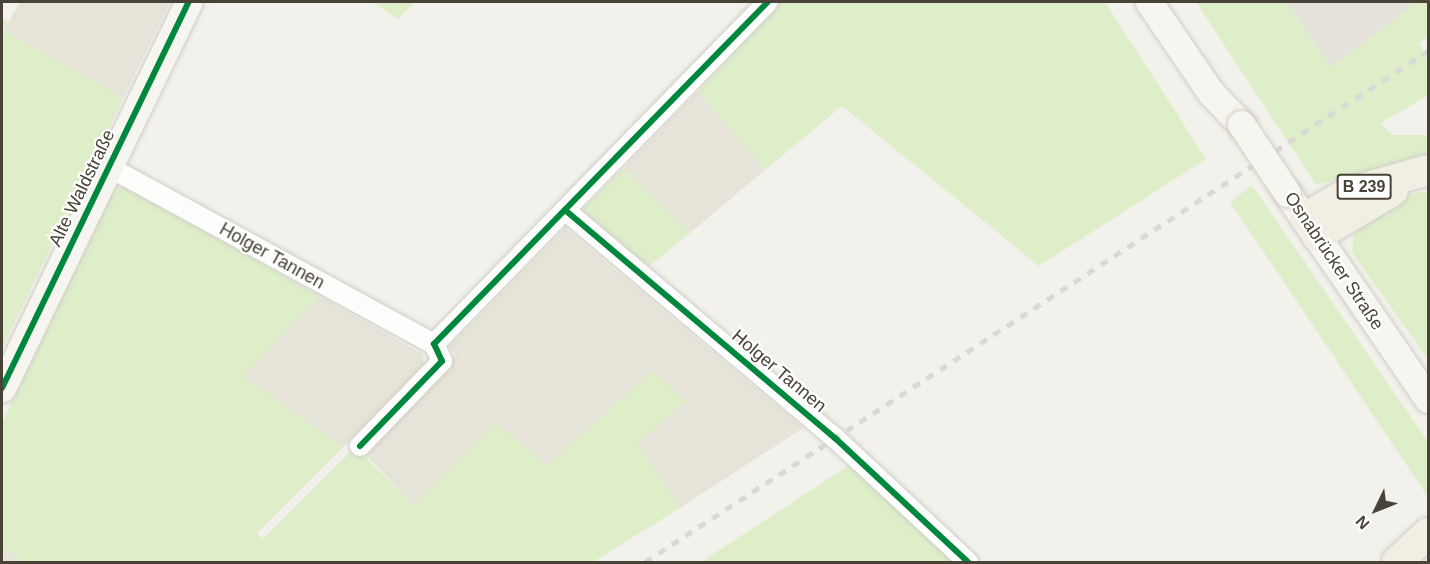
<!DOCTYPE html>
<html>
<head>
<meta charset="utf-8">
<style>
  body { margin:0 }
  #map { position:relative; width:1430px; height:564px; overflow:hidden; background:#f2f1eb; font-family:Arial,sans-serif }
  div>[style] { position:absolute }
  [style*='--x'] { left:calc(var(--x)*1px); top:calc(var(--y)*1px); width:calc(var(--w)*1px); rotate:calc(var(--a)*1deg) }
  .residential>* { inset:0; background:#e6e3d8 }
  .industrial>* { inset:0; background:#e5e2dc }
  .green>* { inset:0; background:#ddeec9 }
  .roads { filter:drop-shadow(0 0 2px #d0cec8) drop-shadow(0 0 2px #d0cec8) }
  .street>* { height:20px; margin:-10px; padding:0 10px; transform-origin:10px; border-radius:10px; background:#fdfdfc }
  .secondary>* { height:27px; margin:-13.5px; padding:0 13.5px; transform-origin:13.5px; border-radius:13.5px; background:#f7f5ef }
  .primary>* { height:30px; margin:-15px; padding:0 15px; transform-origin:15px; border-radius:15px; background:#f1eee4 }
  .rail>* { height:4.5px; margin-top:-2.25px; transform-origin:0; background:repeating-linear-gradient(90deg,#d9d9d8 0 8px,transparent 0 16px) }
  .bridges { filter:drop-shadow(0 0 2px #d2cec1) drop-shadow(0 0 2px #d2cec1) }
  .secondary-bridge>* { height:27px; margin:-13.5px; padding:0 13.5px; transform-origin:13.5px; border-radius:13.5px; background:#f7f5ef }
  .cycleway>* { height:6px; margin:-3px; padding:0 3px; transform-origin:3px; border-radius:3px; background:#00873e }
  span { translate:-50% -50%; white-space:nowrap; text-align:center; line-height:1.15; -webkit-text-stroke:4.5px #fff; paint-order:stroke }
  .shield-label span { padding:2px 4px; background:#fff; border:2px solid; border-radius:4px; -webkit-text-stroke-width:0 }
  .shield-label { font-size:16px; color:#494236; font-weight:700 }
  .street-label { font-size:18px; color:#494236 }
  .frame { position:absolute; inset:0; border:3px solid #494236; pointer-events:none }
  .north { position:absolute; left:1346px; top:480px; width:60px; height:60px; -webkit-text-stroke:4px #fff; paint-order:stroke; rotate:227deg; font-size:16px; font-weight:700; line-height:24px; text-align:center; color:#494236 }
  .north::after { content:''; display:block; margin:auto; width:21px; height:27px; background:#494236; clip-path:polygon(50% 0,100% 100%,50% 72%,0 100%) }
</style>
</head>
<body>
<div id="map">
  <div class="residential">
    <div style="clip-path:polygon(20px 2px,170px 2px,123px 98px,4px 30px)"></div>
    <div style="clip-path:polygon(698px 92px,765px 170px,690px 233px,623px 169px)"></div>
    <div style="clip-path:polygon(565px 228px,803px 428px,680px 508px,637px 443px,652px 371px,547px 466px,496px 423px,414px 505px,362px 451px,456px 355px,449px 347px)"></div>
    <div style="clip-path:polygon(319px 296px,422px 354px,424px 365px,343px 447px,242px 376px)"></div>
    <div style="clip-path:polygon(2px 548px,23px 562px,2px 562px)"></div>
  </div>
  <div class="industrial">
    <div style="clip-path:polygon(1286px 2px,1417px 2px,1331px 68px)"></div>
  </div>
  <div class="green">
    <div style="clip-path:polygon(372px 2px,415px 2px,398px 19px)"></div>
    <div style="clip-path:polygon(781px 2px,1105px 2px,1206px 159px,1039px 266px,842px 106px,765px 170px,698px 92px)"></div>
    <div style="clip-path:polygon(1196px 2px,1286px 2px,1331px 68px,1417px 2px,1428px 2px,1428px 37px,1419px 43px,1428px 61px,1428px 95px,1381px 123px,1392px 135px,1428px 135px,1428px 155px,1316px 185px)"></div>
    <div style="clip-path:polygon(2px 18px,8px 22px,4px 30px,123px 98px,2px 348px)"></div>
    <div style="clip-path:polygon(623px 169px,690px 233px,648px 267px,581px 211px)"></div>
    <div style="clip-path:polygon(1252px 185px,1428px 442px,1428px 497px,1230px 202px)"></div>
    <div style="clip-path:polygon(126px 186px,319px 296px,243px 376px,343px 447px,257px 533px,263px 539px,355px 447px,414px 505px,496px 423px,547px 466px,652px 371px,686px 401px,637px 443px,680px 508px,593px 562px,23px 562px,2px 548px,2px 423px,114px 190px)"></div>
    <div style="clip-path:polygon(1419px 192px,1428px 192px,1428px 360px,1352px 252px,1354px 233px,1383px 206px)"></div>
    <div style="clip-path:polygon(851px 464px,954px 562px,701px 562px)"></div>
  </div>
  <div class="roads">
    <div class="street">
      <div style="--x:109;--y:167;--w:370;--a:28.6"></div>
      <div style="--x:565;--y:210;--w:353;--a:40.2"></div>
      <div style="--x:835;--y:438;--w:182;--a:43"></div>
      <div style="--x:360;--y:446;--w:118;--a:-46"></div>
      <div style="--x:442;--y:361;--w:19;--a:-115"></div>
      <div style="--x:434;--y:344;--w:478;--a:-45.7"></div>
    </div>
    <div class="secondary">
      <div style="--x:1149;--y:2;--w:110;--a:55.7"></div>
      <div style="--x:1211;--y:93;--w:43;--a:45.9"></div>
      <div style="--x:1287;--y:193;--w:250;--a:55.6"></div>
      <div style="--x:2;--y:388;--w:429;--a:-64.2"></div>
    </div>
    <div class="primary">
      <div style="--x:1305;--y:218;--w:49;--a:-30.8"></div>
      <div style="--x:1347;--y:193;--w:84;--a:-15.9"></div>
      <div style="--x:1317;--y:236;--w:88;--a:-30.6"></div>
      <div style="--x:1397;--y:562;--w:42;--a:-43.1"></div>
    </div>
  </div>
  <div class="rail">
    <div style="--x:645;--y:562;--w:935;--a:-33.13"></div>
  </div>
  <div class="bridges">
    <div class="secondary-bridge">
      <div style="--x:1241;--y:124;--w:83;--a:56.3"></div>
    </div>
  </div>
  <div class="cycleway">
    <div style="--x:565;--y:210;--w:353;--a:40.2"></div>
    <div style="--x:835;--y:438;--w:182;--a:43"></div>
    <div style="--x:2;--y:388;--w:429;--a:-64.2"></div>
    <div style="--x:360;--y:446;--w:118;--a:-46"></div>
    <div style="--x:442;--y:361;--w:19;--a:-115"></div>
    <div style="--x:434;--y:344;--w:478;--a:-45.7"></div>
  </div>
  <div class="shield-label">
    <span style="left:1364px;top:187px">B 239</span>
  </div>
  <div class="street-label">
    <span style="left:82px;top:188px;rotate:-64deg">Alte Waldstraße</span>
    <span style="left:272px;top:256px;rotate:29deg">Holger Tannen</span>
    <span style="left:1334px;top:261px;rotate:56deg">Osnabrücker Straße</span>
    <span style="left:779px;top:371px;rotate:40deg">Holger Tannen</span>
  </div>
  <div class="frame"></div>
  <div class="north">N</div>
</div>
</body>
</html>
